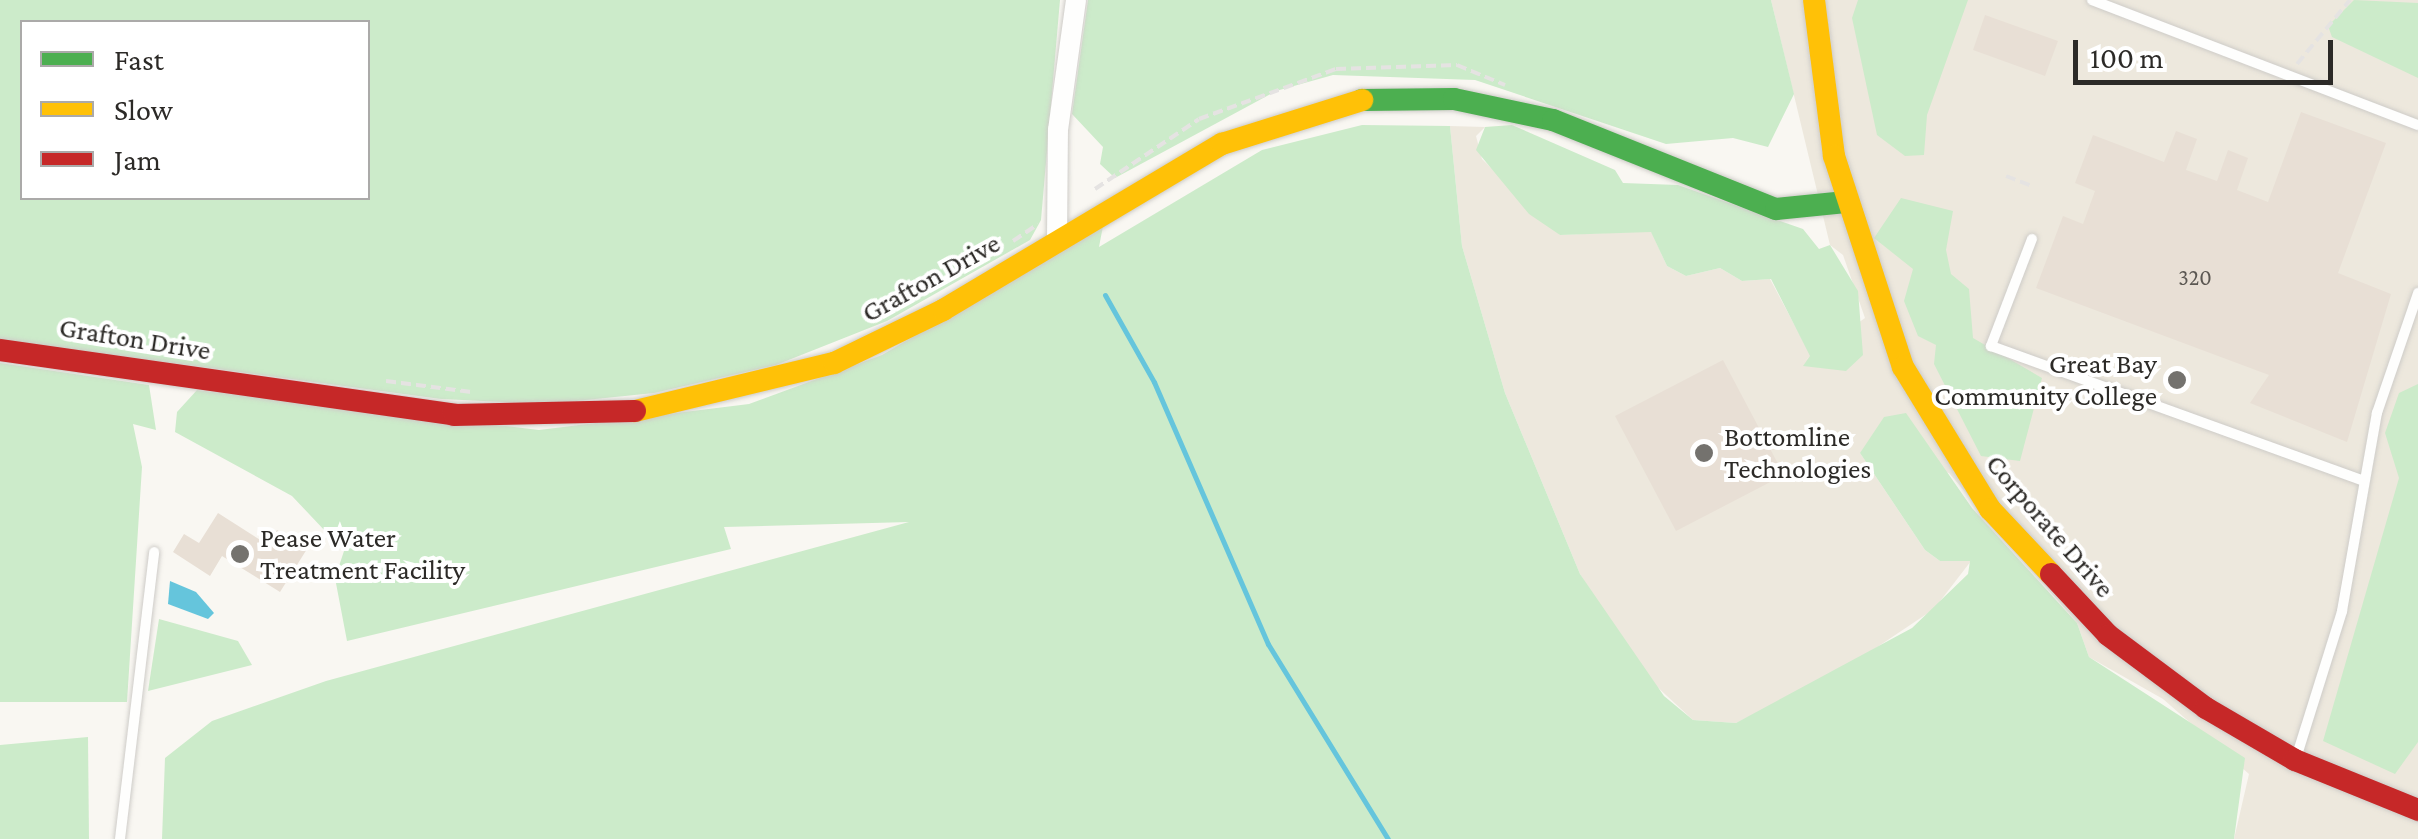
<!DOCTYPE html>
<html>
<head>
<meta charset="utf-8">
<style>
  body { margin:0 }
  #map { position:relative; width:2418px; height:839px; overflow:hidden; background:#f9f7f2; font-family:"Crimson Pro",serif }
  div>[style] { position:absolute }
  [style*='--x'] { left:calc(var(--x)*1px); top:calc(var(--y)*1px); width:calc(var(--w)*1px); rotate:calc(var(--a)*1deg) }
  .built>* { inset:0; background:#ede8dd }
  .green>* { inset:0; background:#ccebca }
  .water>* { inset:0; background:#65c5dc }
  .stream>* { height:5px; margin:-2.5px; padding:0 2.5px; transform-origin:2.5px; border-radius:2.5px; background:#65c5dc }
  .building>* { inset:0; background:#e8dfd5 }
  .path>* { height:4px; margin-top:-2px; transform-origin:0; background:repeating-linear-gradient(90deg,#e5e3e2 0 10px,transparent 0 15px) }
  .roads { filter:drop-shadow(0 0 2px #ceccc8) drop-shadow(0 0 2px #ceccc8) }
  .lane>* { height:10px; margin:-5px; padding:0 5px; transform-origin:5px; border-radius:5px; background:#fefefd }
  .street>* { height:20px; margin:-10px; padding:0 10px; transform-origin:10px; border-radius:10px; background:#fefefd }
  .fast>* { height:22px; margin:-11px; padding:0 11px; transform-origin:11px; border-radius:11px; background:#4caf50 }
  .slow>* { height:22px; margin:-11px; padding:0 11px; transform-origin:11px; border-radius:11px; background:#ffc107 }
  .jam>* { height:22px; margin:-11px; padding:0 11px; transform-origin:11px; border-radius:11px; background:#c62828 }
  .dots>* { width:28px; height:28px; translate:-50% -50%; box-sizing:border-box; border:5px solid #fff; border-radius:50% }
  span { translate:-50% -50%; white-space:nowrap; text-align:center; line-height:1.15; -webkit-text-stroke:8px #fff; paint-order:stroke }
  .number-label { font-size:22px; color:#5b5752 }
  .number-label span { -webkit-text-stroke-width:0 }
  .street-label { font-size:28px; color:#2c2a27 }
  .poi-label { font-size:28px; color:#2c2a27 }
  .right { translate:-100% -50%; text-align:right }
  .left { translate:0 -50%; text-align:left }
  .legend { position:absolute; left:20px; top:20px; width:350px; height:180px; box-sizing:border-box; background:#fff; border:2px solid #abaaa9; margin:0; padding:12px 18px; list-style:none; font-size:30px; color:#2c2a27 }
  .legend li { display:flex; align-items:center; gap:20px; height:50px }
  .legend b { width:50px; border:2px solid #abaaa9 }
  .scale { position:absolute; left:2073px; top:40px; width:260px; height:45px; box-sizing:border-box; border:5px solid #2c2a27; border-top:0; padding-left:12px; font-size:30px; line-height:35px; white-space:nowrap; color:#2c2a27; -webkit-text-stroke:8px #fff; paint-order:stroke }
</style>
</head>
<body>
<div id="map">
  <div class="built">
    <div style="clip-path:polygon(1771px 0,2418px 0,2418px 839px,2234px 839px,2249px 774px,2163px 699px,2089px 657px,2077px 623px,1949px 473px,1860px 453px,1925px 550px,1940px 561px,1971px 561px,1934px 609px,1834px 676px,1736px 723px,1693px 720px,1640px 671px,1580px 574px,1505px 393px,1462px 246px,1450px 126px,1485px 127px,1476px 136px,1482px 159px,1560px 235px,1651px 231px,1667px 266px,1686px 276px,1720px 268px,1742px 281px,1770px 279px,1811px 356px,1800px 364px,1865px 318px,1843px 255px,1830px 245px)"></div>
  </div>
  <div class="green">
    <div style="clip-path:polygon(evenodd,0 0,1060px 0,1041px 220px,1030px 240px,887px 321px,776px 365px,654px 393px,547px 404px,441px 399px,0 340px,0 0,22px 22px,368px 22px,368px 198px,22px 198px,22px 22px)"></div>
    <div style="clip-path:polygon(1088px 0,1771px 0,1794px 94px,1768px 147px,1733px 138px,1666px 144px,1475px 80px,1333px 75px,1276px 91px,1115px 178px,1100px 164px,1103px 147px,1072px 114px)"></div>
    <div style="clip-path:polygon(1858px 0,1968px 0,1927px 115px,1924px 155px,1905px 156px,1877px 135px,1852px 18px)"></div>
    <div style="clip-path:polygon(2354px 0,2418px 3px,2418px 78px,2332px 37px,2328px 26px)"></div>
    <div style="clip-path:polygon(1362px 125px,1450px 126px,1462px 246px,1505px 393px,1580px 574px,1664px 696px,1693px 720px,1736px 723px,1912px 628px,1968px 574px,1970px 561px,1940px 561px,1925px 550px,1860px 453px,1884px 417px,1906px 413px,1972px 508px,2077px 623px,2089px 657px,2245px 758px,2234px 839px,162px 839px,165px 758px,212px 721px,326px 681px,909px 522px,724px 527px,731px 549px,347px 641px,335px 578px,344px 551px,292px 496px,175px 432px,177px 412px,197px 390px,539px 430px,749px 404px,882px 355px,1103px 226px,1099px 247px,1262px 150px)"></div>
    <div style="clip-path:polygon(1512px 125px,1615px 170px,1623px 183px,1678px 185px,1803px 229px,1819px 249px,1830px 245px,1858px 291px,1863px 355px,1846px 371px,1803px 366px,1810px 356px,1771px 279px,1742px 281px,1720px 268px,1686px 276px,1667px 266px,1651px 232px,1560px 235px,1529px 214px,1476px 150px,1485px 127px)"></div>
    <div style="clip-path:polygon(1901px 198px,1953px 211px,1946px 250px,1951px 274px,1969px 289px,1973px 338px,2042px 378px,2020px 461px,1981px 456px,1934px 364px,1936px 345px,1918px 336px,1904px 301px,1913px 269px,1874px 238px)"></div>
    <div style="clip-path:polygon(0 363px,149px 385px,156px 430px,133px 424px,142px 467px,127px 702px,0 702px)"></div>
    <div style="clip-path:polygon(2418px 384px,2418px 742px,2395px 774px,2323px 741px,2399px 478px,2385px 433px,2399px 393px)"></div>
    <div style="clip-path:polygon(159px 619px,238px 641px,252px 665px,148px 691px)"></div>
    <div style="clip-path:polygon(88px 737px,89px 839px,0 839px,0 745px)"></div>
  </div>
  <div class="water">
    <div style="clip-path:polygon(170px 581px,196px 592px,214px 613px,208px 619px,168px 604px)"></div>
  </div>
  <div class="stream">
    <div style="--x:1105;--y:295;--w:100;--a:60.6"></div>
    <div style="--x:1154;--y:382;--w:286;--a:66.5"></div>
    <div style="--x:1268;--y:644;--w:229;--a:58.4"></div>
  </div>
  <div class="building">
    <div style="clip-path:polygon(1985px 15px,2058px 41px,2045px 76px,1973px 50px)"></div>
    <div style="clip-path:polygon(2301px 112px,2386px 143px,2338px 273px,2391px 294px,2347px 442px,2250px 403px,2269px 375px,2036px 288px,2063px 216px,2083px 224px,2095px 191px,2075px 183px,2093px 135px,2164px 162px,2176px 131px,2197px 139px,2186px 170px,2217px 181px,2228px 150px,2248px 158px,2237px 190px,2268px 202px)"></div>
    <div style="clip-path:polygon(1723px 360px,1784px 475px,1676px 531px,1615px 416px)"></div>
    <div style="clip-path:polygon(218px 513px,268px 545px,277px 530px,307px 549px,280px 592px,222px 556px,210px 576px,173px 552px,184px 534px,199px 543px)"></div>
  </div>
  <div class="path">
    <div style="--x:2297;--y:64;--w:83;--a:-50.4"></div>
    <div style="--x:2006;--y:176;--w:26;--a:21"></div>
    <div style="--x:1095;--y:189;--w:125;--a:-33.9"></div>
    <div style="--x:1199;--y:119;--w:146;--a:-20.1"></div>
    <div style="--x:1336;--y:69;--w:121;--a:-1.9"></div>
    <div style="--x:1457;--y:65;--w:52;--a:22.6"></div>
    <div style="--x:1013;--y:241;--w:30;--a:-34"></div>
    <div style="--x:386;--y:381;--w:86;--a:7.4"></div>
  </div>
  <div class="roads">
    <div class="lane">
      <div style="--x:2092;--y:0;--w:349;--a:21"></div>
      <div style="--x:2032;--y:239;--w:115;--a:111"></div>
      <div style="--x:1991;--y:346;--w:394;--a:19.9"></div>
      <div style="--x:2297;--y:755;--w:151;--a:-72.6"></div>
      <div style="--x:2342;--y:611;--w:201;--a:-80"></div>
      <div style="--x:2377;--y:413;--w:127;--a:-71.1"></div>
      <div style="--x:120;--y:839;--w:289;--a:-83.2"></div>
    </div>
    <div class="street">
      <div style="--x:1057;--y:240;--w:110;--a:-89.5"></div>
      <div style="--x:1058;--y:130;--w:131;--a:-82.1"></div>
    </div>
    <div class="fast">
      <div style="--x:1362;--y:100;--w:92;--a:-0.6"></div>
      <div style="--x:1454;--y:99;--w:101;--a:12"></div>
      <div style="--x:1553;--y:120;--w:240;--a:21.8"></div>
      <div style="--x:1776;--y:209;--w:70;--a:-5.7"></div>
    </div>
    <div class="slow">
      <div style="--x:1814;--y:0;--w:157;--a:82.7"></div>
      <div style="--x:1834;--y:156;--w:222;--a:71.9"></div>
      <div style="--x:1903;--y:367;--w:167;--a:58.5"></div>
      <div style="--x:1990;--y:509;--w:89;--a:46.8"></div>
      <div style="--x:635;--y:411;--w:205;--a:-13.6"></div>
      <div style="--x:834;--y:363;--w:121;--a:-25.9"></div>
      <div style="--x:943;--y:310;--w:325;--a:-30.8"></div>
      <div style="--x:1222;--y:144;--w:147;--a:-17.4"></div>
    </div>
    <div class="jam">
      <div style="--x:0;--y:350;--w:459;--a:8.1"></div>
      <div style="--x:454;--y:415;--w:181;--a:-1.3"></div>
      <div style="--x:2051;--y:574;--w:83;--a:46.9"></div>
      <div style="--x:2108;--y:635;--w:122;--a:36.7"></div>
      <div style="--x:2206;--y:708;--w:103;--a:30.3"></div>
      <div style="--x:2295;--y:760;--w:133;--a:22.1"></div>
    </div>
  </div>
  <div class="dots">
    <div style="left:2177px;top:380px;background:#74726e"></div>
    <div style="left:1704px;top:453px;background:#74726e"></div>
    <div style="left:240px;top:554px;background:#74726e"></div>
  </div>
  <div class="number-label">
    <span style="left:2195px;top:278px">320</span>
  </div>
  <div class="street-label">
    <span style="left:931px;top:278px;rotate:-29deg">Grafton Drive</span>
    <span style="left:135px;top:339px;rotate:9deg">Grafton Drive</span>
    <span style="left:2050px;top:526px;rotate:49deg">Corporate Drive</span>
  </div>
  <div class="poi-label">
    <span class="right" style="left:2157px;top:380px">Great Bay<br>Community College</span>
    <span class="left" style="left:1724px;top:453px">Bottomline<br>Technologies</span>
    <span class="left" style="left:260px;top:554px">Pease Water<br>Treatment Facility</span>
  </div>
  <ul class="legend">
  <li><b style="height:12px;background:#4caf50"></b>Fast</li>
  <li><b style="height:12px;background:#ffc107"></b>Slow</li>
  <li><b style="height:12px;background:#c62828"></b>Jam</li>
  </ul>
  <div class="scale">100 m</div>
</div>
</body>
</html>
